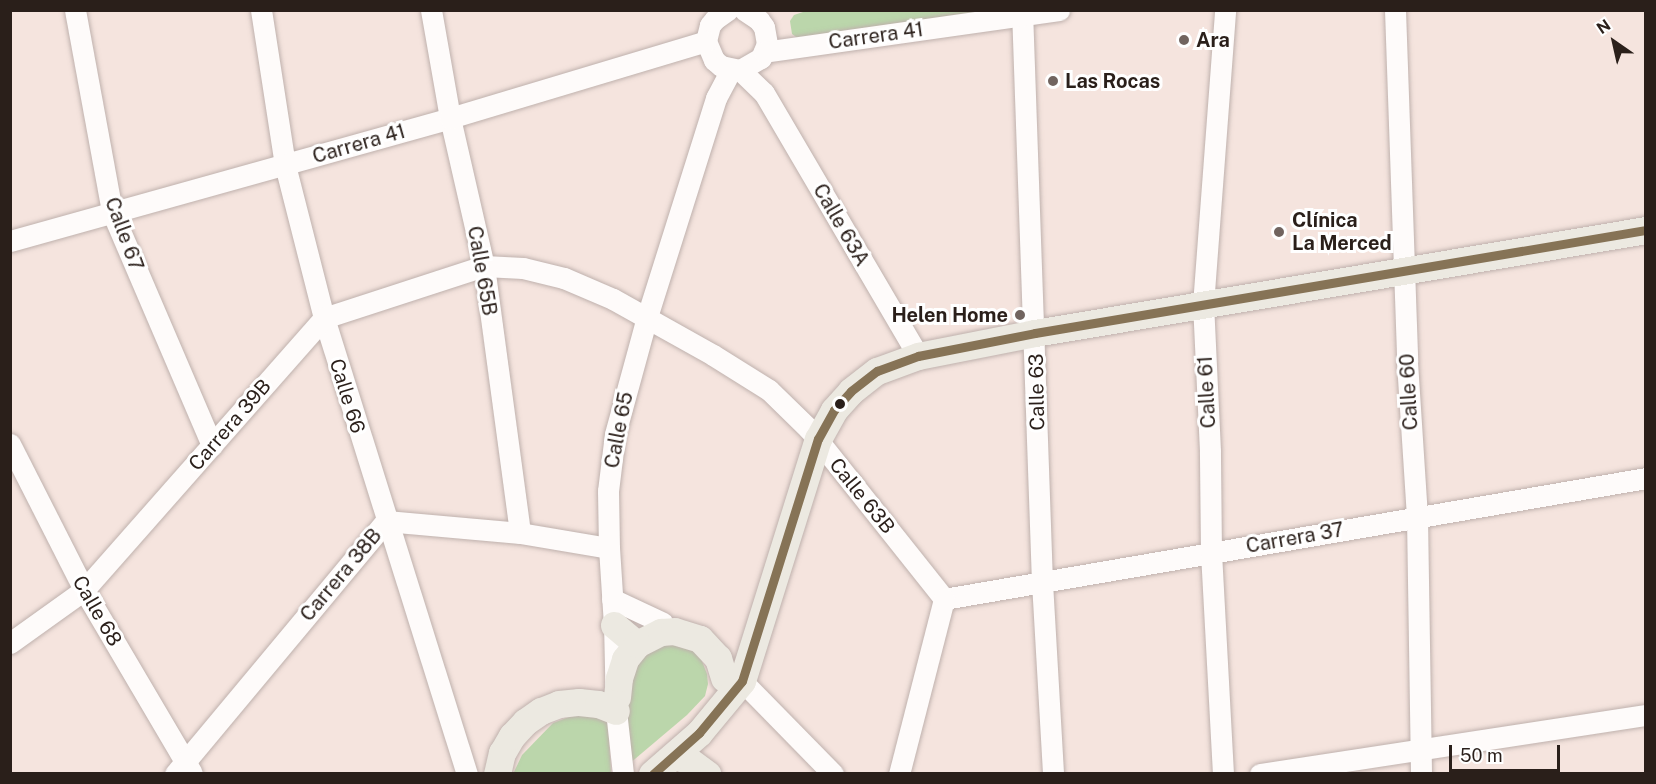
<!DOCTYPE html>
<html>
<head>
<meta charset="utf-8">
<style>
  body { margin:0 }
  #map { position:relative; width:1656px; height:784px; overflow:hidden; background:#f5e4de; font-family:"Public Sans",sans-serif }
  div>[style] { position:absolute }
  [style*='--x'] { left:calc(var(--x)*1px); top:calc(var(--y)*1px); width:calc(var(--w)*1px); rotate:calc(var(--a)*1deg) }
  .green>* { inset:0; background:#bbd6ab }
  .roads { filter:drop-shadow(0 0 2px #bfb1ad) drop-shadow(0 0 2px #bfb1ad) }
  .minor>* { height:21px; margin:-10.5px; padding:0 10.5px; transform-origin:10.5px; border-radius:10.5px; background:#fefbfa }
  .major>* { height:27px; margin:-13.5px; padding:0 13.5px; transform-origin:13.5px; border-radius:13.5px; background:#ece9e1 }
  .bus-1>* { height:9px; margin:-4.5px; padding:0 4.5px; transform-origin:4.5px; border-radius:4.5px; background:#867356 }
  .dots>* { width:16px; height:16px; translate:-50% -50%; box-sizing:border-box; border:3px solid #fff; border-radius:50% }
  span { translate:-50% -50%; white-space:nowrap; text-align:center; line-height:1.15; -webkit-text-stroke:6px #fff; paint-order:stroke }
  .street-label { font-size:20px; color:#2a1f1a }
  .poi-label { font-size:20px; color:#2a1f1a; font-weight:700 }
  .left { translate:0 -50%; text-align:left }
  .right { translate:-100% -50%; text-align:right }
  .frame { position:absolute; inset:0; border:12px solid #2a1f1a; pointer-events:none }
  .north { position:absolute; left:1584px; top:12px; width:60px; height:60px; -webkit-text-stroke:4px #fff; paint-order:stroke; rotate:326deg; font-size:16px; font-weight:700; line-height:24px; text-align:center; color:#2a1f1a }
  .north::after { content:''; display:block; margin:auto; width:21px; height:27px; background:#2a1f1a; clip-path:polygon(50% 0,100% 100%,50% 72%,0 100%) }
  .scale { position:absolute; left:1449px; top:745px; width:111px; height:27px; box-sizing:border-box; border:3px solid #2a1f1a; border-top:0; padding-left:8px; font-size:18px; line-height:21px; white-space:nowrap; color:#2a1f1a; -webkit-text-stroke:4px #fff; paint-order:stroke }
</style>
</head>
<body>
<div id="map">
  <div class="green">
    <div style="clip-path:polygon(806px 11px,995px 11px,799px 39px,792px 34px,790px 21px,794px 15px)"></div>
    <div style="clip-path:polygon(654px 643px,687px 645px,700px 656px,707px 674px,708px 684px,705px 696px,687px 715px,629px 764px,626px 691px,642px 650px)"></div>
    <div style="clip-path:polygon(586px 714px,608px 721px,611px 773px,513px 774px,522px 755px,553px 723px,569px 717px)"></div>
  </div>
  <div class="roads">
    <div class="minor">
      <div style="--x:75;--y:10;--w:205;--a:79.6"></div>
      <div style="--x:112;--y:212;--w:254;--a:66.8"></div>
      <div style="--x:261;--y:10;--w:157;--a:81.2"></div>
      <div style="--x:285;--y:165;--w:158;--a:75.7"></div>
      <div style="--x:324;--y:318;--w:478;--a:72.6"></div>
      <div style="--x:431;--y:10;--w:110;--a:80"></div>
      <div style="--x:450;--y:118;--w:152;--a:77.1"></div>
      <div style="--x:484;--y:266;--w:269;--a:82.3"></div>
      <div style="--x:728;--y:10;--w:16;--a:145"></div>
      <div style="--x:715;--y:19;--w:8;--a:130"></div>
      <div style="--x:710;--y:25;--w:16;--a:104"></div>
      <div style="--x:706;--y:41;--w:21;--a:67"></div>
      <div style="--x:714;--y:60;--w:9;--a:41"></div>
      <div style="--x:721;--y:66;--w:19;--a:12"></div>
      <div style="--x:740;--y:70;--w:24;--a:-30"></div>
      <div style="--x:761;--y:58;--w:15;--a:-67"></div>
      <div style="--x:767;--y:44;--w:17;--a:-100"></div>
      <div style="--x:764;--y:27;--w:9;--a:-126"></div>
      <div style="--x:759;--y:20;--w:18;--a:-146"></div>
      <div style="--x:1022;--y:10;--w:572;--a:88"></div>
      <div style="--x:1042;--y:582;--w:192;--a:86.7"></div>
      <div style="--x:1395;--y:10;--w:352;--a:88"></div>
      <div style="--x:1407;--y:362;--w:155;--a:86.3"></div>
      <div style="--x:1417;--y:517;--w:257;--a:89.1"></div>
      <div style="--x:764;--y:52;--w:298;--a:-8.1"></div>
      <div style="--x:740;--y:70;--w:33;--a:44"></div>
      <div style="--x:764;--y:93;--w:305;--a:59.6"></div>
      <div style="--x:10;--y:241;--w:457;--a:-15.6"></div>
      <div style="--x:450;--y:118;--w:267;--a:-16.7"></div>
      <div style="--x:10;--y:444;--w:164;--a:63.1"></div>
      <div style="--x:84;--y:590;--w:212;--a:59.5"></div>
      <div style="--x:612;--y:599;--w:56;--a:25.2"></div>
      <div style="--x:944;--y:599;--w:712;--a:-9.78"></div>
      <div style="--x:10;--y:643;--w:91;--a:-35.6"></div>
      <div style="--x:84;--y:590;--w:363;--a:-48.6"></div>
      <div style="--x:324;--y:318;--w:168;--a:-18"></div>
      <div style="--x:484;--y:266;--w:39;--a:3"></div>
      <div style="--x:523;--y:268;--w:42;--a:13.7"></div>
      <div style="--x:564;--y:278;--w:53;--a:23.2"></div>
      <div style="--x:613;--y:299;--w:115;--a:29.2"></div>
      <div style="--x:713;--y:355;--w:66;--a:32"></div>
      <div style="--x:769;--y:390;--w:56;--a:44.3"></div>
      <div style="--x:809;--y:429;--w:217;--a:51.5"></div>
      <div style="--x:944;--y:599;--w:181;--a:104.4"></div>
      <div style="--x:742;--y:681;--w:130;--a:45.6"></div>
      <div style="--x:175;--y:774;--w:329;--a:-50.2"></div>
      <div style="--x:386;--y:521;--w:135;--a:5.1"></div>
      <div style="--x:520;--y:533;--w:90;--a:9.6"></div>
      <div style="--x:623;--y:774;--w:63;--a:-96.3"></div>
      <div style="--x:616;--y:711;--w:86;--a:-91.3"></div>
      <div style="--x:614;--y:625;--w:77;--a:-93.7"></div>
      <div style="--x:609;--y:548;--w:57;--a:-91"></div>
      <div style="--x:608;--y:491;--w:57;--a:-83"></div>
      <div style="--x:615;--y:434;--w:121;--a:-74.7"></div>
      <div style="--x:647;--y:317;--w:230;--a:-72.5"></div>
      <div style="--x:716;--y:98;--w:32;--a:-62"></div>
      <div style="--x:1223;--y:774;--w:221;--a:-93.1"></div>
      <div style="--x:1211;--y:553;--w:102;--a:-90.6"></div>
      <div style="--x:1210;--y:451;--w:146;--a:-92.7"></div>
      <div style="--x:1203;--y:305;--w:296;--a:-85.7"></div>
      <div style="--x:1260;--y:774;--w:390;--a:-8.7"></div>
    </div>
    <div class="major">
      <div style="--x:614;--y:625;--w:30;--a:40"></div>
      <div style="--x:617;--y:697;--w:19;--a:-84"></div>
      <div style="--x:619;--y:678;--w:20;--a:-72"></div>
      <div style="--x:625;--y:659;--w:19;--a:-51"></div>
      <div style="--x:637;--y:644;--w:27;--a:-27"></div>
      <div style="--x:661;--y:632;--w:13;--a:-4"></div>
      <div style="--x:674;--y:631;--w:27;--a:17"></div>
      <div style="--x:700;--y:639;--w:26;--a:47"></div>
      <div style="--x:718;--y:658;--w:21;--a:73"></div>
      <div style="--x:674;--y:756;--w:15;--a:16"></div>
      <div style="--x:688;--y:760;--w:24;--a:36"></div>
      <div style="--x:497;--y:774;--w:22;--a:-77"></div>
      <div style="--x:502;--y:753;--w:20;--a:-60"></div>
      <div style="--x:512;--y:736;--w:19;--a:-47"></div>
      <div style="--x:525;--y:722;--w:19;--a:-35"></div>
      <div style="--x:541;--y:711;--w:19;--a:-21"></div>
      <div style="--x:559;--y:704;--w:20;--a:-6"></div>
      <div style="--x:579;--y:702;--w:19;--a:6"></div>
      <div style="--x:598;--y:704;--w:19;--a:21"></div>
      <div style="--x:652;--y:774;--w:62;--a:-41.1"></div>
      <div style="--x:699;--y:733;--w:67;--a:-50.4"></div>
      <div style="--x:742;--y:681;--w:254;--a:-72.6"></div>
      <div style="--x:818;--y:439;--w:33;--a:-61"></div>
      <div style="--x:834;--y:410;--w:25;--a:-48"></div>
      <div style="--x:851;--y:391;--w:33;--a:-38"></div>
      <div style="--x:877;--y:371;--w:44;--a:-20.1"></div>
      <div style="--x:918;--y:356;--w:119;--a:-11.1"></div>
      <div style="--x:1035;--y:333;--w:620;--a:-9.57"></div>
    </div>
  </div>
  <div class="bus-1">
    <div style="--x:653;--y:774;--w:62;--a:-41.7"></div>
    <div style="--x:699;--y:733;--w:67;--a:-50.4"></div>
    <div style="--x:742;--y:681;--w:254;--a:-72.6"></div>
    <div style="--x:818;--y:439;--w:33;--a:-61"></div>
    <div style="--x:834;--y:410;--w:25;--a:-48"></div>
    <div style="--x:851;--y:391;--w:33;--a:-38"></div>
    <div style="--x:877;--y:371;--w:44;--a:-20.1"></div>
    <div style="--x:918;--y:356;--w:119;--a:-11.1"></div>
    <div style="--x:1035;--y:333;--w:620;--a:-9.57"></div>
  </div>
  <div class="dots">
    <div style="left:1184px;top:40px;background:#71645f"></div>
    <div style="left:1053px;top:81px;background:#71645f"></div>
    <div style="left:1279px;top:232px;background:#71645f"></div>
    <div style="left:1020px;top:315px;background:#71645f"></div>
    <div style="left:840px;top:404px;background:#2a1f1a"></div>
  </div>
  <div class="street-label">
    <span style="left:876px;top:36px;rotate:-8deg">Carrera 41</span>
    <span style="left:359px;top:144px;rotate:-16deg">Carrera 41</span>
    <span style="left:841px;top:225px;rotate:60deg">Calle 63A</span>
    <span style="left:124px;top:234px;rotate:70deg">Calle 67</span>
    <span style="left:482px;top:271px;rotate:80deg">Calle 65B</span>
    <span style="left:1037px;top:392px;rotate:-91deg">Calle 63</span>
    <span style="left:1207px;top:392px;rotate:-93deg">Calle 61</span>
    <span style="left:1409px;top:392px;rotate:-93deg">Calle 60</span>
    <span style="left:347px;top:396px;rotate:73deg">Calle 66</span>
    <span style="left:230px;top:425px;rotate:-49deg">Carrera 39B</span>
    <span style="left:619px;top:430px;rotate:-79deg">Calle 65</span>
    <span style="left:862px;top:496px;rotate:51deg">Calle 63B</span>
    <span style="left:1295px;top:538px;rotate:-10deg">Carrera 37</span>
    <span style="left:341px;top:575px;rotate:-50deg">Carrera 38B</span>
    <span style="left:97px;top:611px;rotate:60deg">Calle 68</span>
  </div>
  <div class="poi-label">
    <span class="left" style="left:1196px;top:40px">Ara</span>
    <span class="left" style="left:1065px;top:81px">Las Rocas</span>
    <span class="left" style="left:1292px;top:232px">Clínica<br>La Merced</span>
    <span class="right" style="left:1008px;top:315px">Helen Home</span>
  </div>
  <div class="frame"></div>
  <div class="north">N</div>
  <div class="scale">50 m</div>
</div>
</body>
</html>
